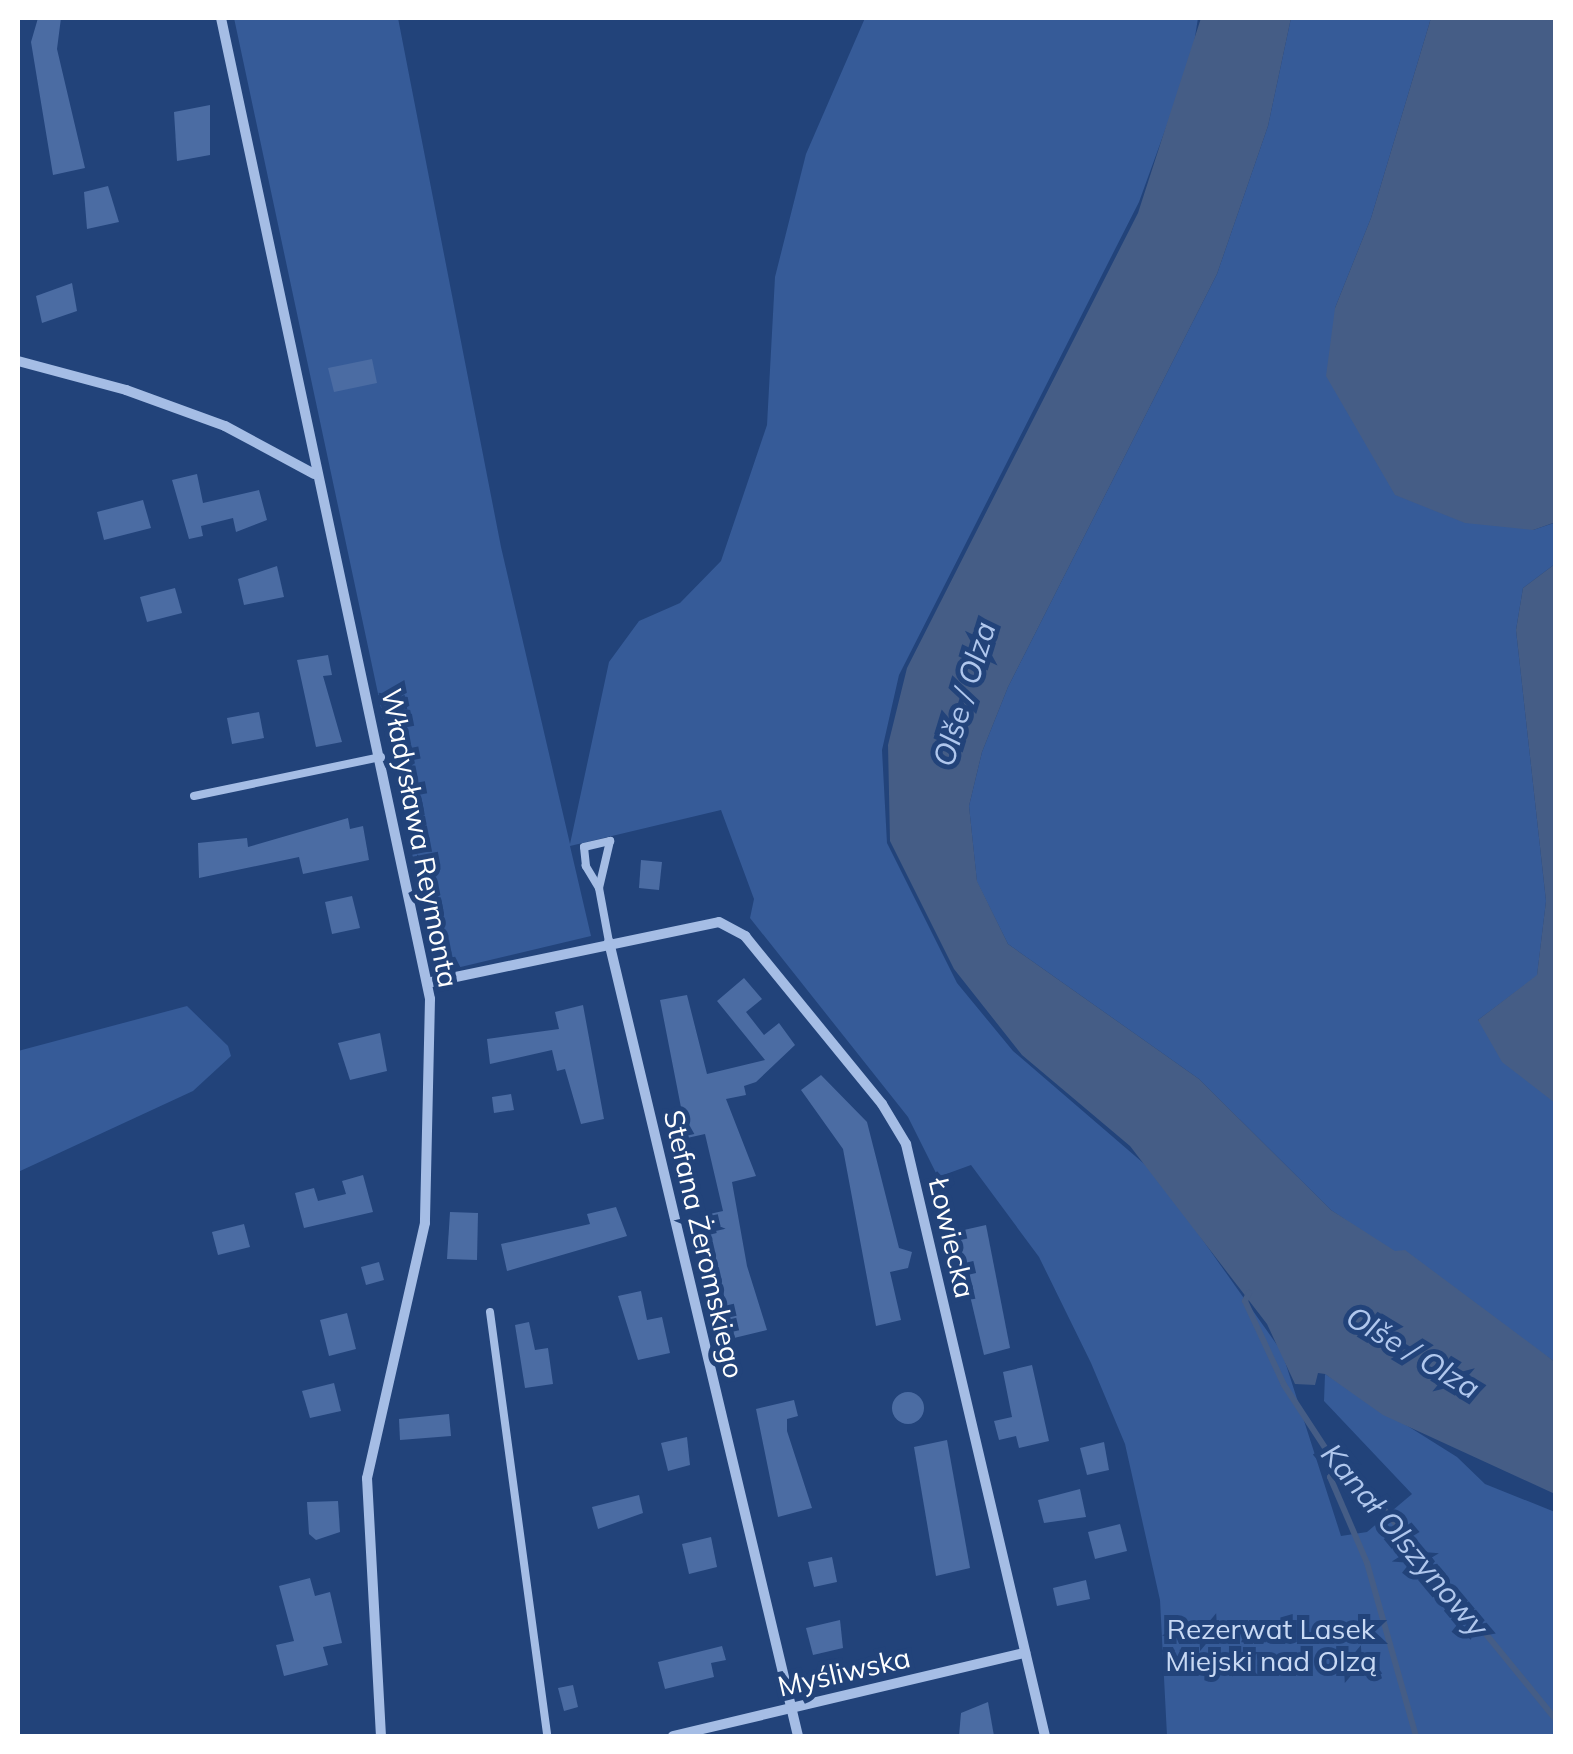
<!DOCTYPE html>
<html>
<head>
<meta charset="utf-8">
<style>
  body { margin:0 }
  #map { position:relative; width:1573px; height:1754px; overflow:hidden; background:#22437a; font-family:Mulish,sans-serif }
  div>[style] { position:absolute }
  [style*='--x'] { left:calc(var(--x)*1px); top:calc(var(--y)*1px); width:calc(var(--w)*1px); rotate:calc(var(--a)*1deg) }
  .green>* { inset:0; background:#365b98 }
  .water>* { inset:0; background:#455d86 }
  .stream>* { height:6px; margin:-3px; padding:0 3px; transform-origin:3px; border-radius:3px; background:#455d86 }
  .building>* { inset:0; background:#4b6ca3 }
  .round { border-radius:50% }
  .lane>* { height:8px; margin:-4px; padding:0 4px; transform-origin:4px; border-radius:4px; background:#a5bde5 }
  .street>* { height:10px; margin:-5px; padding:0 5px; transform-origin:5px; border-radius:5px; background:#a5bde5 }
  span { translate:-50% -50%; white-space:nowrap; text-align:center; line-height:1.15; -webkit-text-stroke:10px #22437a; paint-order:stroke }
  .street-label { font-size:28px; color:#fff }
  .park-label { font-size:28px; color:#c8d9f4 }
  .water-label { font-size:30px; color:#b0c7ed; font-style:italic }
  .frame { position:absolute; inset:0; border:20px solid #fff; pointer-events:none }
</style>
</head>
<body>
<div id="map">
  <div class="green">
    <div style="clip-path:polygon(234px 18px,398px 18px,501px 547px,570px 844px,609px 662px,639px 621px,680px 603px,721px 561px,767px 425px,775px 277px,806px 154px,865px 18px,1198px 18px,1192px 56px,1139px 202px,899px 675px,882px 750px,887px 843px,957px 983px,1013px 1051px,1156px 1174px,1282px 1352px,1341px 1536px,1367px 1532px,1412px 1494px,1324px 1401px,1325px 1374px,1457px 1457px,1485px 1484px,1555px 1512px,1555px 1736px,1167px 1736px,1160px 1600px,1125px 1444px,1091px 1363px,1039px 1257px,971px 1165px,938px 1177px,908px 1117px,750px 918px,754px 899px,721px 810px,570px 846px,591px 936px,448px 970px,435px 961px)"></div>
    <div style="clip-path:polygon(1291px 18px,1431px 18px,1371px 218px,1335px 308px,1533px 530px,1554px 523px,1555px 530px,1555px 564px,1523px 588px,1516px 630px,1546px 901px,1537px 976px,1478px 1020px,1555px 1103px,1555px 1362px,1331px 1210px,1199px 1079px,1008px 944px,977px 882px,969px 806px,982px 752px,1008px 687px,1217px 274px,1268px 126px)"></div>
    <div style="clip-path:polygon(187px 1006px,228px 1046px,231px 1056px,193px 1091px,18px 1172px,18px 1051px)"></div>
  </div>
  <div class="water">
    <div style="clip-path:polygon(1201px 18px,1291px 18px,1268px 126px,1217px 274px,1008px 687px,982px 752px,969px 806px,977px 881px,1008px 944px,1199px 1079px,1331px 1210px,1395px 1251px,1405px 1250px,1555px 1362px,1555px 1494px,1383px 1415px,1325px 1374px,1318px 1373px,1315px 1385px,1295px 1384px,1267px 1324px,1130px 1146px,1022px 1055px,954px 969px,890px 841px,888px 745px,907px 668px,1138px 213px)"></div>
    <div style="clip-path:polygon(1431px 18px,1555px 18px,1556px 522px,1533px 530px,1465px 523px,1395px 495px,1326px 376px,1335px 308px,1371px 218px)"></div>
    <div style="clip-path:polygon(1555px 564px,1555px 1103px,1502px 1062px,1478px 1020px,1537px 975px,1546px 901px,1516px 630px,1523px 588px)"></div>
  </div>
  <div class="stream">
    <div style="--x:1249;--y:1293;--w:9;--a:117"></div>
    <div style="--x:1245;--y:1301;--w:93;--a:65.1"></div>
    <div style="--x:1284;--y:1385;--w:97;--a:56.8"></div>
    <div style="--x:1337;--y:1466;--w:13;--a:9"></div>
    <div style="--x:1350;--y:1468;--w:325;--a:50.7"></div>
    <div style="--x:1337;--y:1466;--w:13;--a:122"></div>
    <div style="--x:1330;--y:1477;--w:94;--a:66.7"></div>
    <div style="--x:1367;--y:1563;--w:180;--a:74.2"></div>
  </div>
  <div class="building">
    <div style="clip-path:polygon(38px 18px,61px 18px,57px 49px,85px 168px,53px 175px,31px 42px)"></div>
    <div style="clip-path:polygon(210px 105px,210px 155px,177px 161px,174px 112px)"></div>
    <div style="clip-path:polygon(108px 186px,119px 222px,87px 229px,84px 192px)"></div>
    <div style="clip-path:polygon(72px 283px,77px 311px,42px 323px,36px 296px)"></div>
    <div style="clip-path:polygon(372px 359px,377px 383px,334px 392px,328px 368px)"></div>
    <div style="clip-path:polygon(197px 474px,203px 503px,259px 490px,267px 520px,236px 532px,233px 518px,201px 526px,203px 536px,189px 539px,172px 480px)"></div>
    <div style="clip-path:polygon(143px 500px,151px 528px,104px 540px,97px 512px)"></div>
    <div style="clip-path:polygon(277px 566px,284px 597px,244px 605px,238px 579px)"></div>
    <div style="clip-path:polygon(175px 588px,182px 613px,147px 622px,140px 597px)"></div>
    <div style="clip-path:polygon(328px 655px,332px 675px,323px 676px,342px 742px,316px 747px,297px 660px)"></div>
    <div style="clip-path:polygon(259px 712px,264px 738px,232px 744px,227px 718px)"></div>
    <div style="clip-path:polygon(348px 818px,350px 829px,363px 826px,369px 860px,303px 874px,299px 857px,199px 878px,198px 843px,247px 838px,248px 847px)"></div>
    <div style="clip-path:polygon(641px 860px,662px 862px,659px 890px,639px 888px)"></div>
    <div style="clip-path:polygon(352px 896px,360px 928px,332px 934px,325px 902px)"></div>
    <div style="clip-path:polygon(744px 978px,762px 999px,746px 1012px,764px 1035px,779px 1023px,795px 1045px,756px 1082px,744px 1086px,746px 1095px,726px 1099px,756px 1176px,732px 1182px,747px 1266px,767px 1330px,734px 1338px,705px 1215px,723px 1211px,705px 1134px,687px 1138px,660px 1000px,687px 995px,707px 1074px,765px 1060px,717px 1001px)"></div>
    <div style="clip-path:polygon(583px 1005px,604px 1119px,581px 1124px,565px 1069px,557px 1071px,552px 1050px,490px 1064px,487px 1039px,559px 1029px,555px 1012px)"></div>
    <div style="clip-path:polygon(380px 1033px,387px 1071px,350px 1080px,338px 1043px)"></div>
    <div style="clip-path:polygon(821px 1075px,867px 1122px,899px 1248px,912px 1252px,908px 1268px,890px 1272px,901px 1320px,876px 1326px,843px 1149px,801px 1090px)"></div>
    <div style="clip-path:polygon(511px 1094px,514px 1110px,494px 1113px,492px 1097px)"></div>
    <div style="clip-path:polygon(363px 1175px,373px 1212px,304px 1228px,295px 1193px,314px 1188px,318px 1201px,346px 1194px,342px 1181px)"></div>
    <div style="clip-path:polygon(616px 1207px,627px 1236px,507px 1271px,501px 1244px,590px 1224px,587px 1214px)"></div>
    <div style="clip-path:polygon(450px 1212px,478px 1213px,477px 1260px,447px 1259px)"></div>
    <div style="clip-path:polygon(244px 1224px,250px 1247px,218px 1255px,212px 1232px)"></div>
    <div style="clip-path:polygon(986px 1225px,1010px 1348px,984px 1355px,955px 1232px)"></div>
    <div style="clip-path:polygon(379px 1262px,384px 1280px,366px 1285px,361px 1267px)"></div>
    <div style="clip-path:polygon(641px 1291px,647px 1320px,662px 1317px,670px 1353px,638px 1360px,618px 1296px)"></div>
    <div style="clip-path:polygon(347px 1313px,356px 1349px,329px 1356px,320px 1320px)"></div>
    <div style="clip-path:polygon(529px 1322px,535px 1350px,548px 1348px,553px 1384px,525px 1388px,515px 1325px)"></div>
    <div style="clip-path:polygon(1032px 1365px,1049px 1441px,1019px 1448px,1016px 1436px,999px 1440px,994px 1421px,1012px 1417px,1003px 1372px)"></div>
    <div style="clip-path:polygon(334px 1383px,341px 1411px,310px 1418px,302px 1391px)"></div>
    <div class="round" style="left:892px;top:1392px;width:32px;height:32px"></div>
    <div style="clip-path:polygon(794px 1400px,798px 1416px,787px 1419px,787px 1431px,812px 1508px,778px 1517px,756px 1409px)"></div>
    <div style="clip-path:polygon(449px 1414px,451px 1436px,400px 1440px,399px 1419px)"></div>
    <div style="clip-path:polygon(687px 1437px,690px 1465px,668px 1471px,661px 1443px)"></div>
    <div style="clip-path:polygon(947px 1440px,970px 1568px,936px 1576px,914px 1447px)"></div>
    <div style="clip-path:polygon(1104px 1442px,1109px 1470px,1087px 1475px,1080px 1448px)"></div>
    <div style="clip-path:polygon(1080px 1489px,1086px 1517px,1044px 1523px,1038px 1500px)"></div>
    <div style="clip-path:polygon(639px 1495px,643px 1513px,598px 1529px,592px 1507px)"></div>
    <div style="clip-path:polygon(338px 1501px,340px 1532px,316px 1540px,309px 1534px,307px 1502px)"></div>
    <div style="clip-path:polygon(1120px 1524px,1127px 1551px,1095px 1559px,1088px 1532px)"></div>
    <div style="clip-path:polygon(711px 1537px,717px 1567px,689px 1574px,682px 1544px)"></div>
    <div style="clip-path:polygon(832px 1557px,837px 1582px,814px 1587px,808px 1562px)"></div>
    <div style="clip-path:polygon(310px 1578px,315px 1596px,330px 1592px,342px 1643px,323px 1647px,328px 1665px,284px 1676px,276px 1645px,294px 1641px,279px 1586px)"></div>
    <div style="clip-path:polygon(1086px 1580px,1090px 1599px,1057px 1606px,1053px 1588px)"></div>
    <div style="clip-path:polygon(840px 1620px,843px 1648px,813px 1655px,806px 1628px)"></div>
    <div style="clip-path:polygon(722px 1646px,726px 1660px,711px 1663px,714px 1677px,665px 1689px,658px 1662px)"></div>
    <div style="clip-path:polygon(573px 1685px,578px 1707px,564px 1711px,558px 1688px)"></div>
    <div style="clip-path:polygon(988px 1702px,994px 1736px,959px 1736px,961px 1713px)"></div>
  </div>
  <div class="lane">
    <div style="--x:194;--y:796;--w:191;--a:-11.8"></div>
    <div style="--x:599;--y:888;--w:26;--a:-121"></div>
    <div style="--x:586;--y:866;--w:19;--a:-96"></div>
    <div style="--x:584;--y:847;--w:27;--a:-13"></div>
    <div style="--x:610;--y:841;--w:48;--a:103.2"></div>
    <div style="--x:599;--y:888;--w:55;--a:79.5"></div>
    <div style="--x:490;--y:1312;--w:428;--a:82.3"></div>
  </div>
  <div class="street">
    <div style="--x:221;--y:18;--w:1003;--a:77.97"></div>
    <div style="--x:430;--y:999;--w:224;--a:91.3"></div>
    <div style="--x:425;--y:1223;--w:262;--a:102.8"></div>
    <div style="--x:367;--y:1478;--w:258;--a:86.9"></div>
    <div style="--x:18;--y:361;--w:112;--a:15"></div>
    <div style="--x:126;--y:390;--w:105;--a:20"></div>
    <div style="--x:225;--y:426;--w:101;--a:28.3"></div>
    <div style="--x:609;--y:942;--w:816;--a:76.61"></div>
    <div style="--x:427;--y:983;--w:298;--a:-11.8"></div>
    <div style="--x:719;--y:922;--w:30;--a:28"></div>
    <div style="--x:745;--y:936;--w:217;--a:50.8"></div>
    <div style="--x:882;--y:1104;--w:47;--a:59"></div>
    <div style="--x:906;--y:1144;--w:608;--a:76.79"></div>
    <div style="--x:673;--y:1736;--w:362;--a:-13.3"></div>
  </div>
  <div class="street-label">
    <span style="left:420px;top:838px;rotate:79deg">Władysława Reymonta</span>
    <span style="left:952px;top:1238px;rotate:77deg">Łowiecka</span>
    <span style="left:704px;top:1244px;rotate:77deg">Stefana Żeromskiego</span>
    <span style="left:844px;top:1672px;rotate:-13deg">Myśliwska</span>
  </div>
  <div class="park-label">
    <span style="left:1271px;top:1645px">Rezerwat Lasek<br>Miejski nad Olzą</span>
  </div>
  <div class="water-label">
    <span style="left:964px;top:694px;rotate:-73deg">Olše / Olza</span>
    <span style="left:1413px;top:1352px;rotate:31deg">Olše / Olza</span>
    <span style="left:1405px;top:1540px;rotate:50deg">Kanał Olszynowy</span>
  </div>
  <div class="frame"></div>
</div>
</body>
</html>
